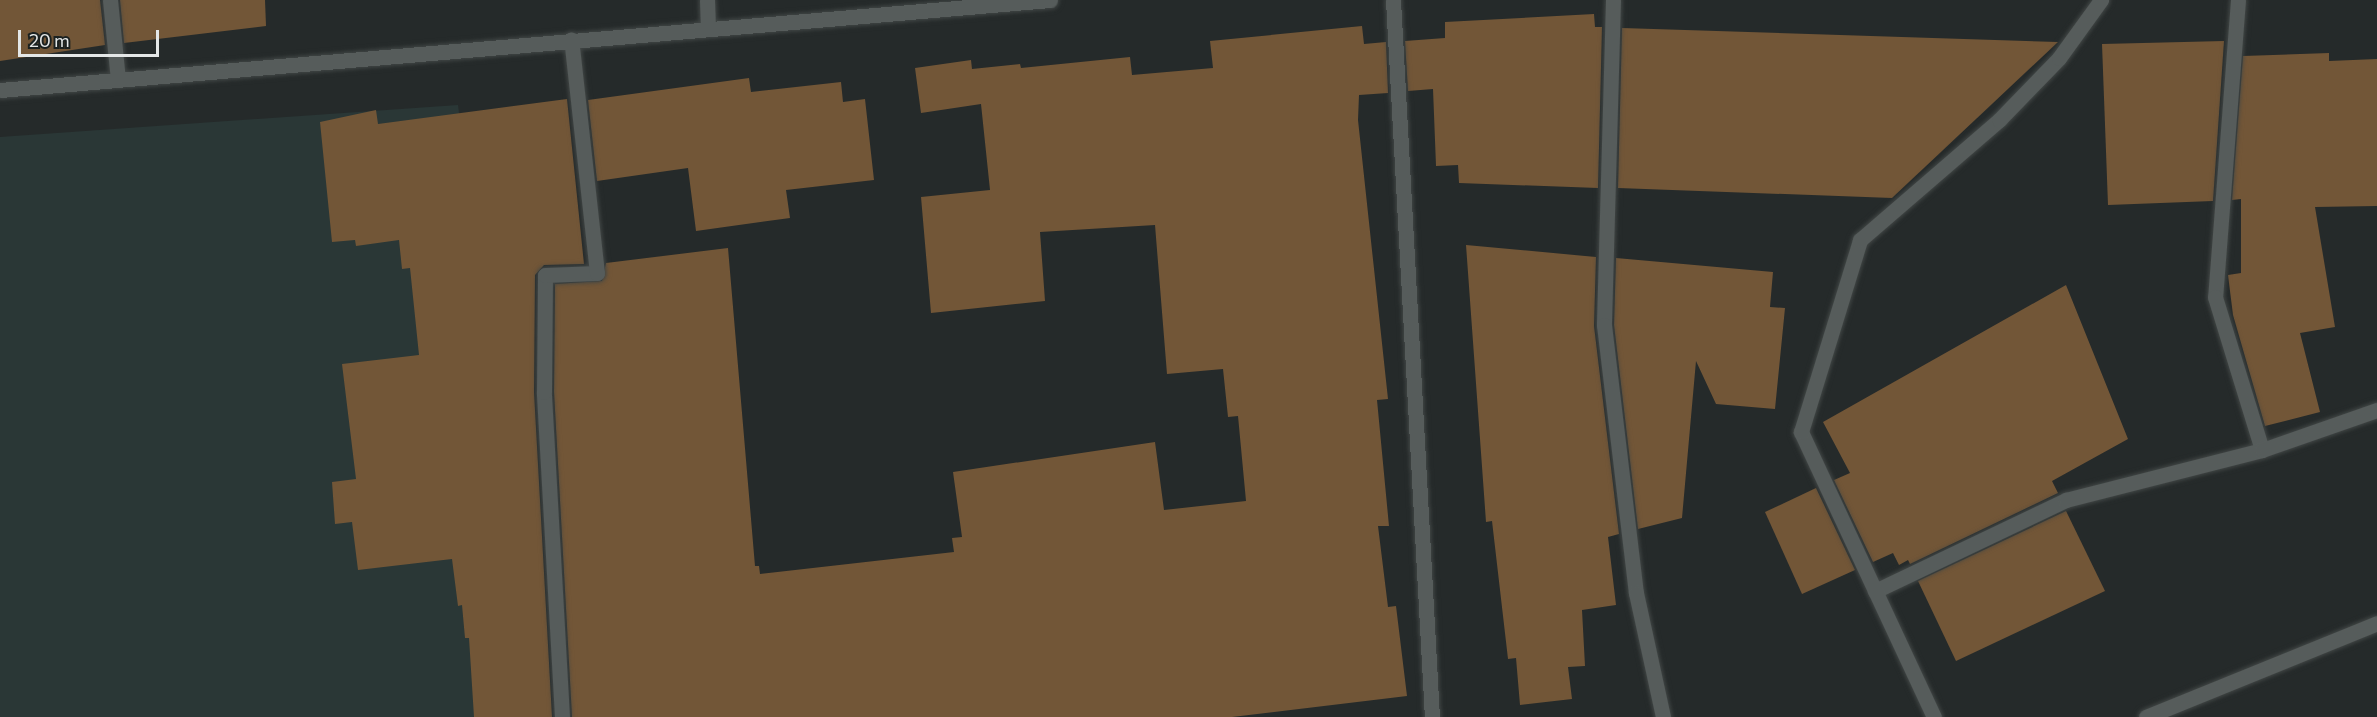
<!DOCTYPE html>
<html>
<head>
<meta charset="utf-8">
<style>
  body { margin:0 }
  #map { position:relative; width:2377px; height:717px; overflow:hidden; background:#252a2a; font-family:Commissioner,sans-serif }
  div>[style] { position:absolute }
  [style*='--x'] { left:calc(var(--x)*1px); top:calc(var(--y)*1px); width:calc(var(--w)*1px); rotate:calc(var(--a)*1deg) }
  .built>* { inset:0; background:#2a3736 }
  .building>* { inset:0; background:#725637 }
  .roads { filter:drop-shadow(0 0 2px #414645) drop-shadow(0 0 2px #414645) }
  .minor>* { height:15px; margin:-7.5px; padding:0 7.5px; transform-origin:7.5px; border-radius:7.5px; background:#565c5b }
  .tertiary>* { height:15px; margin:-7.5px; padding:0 7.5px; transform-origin:7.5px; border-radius:7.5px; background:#565c5b }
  span { translate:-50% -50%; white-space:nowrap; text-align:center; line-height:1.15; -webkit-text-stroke:6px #1b2120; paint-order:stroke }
  .scale { position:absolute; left:18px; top:30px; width:141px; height:27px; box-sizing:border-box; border:3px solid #e4e7e7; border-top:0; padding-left:8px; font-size:18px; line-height:21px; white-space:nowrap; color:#e4e7e7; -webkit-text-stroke:4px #1b2120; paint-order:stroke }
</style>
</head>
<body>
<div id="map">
  <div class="built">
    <div style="clip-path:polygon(458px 105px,534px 717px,0 717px,0 137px)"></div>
  </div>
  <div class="building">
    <div style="clip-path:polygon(0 0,100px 0,105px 45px,0 61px)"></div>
    <div style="clip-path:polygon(120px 0,265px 0,266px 26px,124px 43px)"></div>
    <div style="clip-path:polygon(1594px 14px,1595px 27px,1602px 27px,1598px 188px,1459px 183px,1458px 165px,1436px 166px,1433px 89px,1408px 91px,1405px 41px,1445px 38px,1445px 22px)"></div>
    <div style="clip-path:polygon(1362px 26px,1364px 44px,1386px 42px,1388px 93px,1359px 95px,1358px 120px,1388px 399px,1377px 400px,1389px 526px,1378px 526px,1388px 607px,1396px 606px,1407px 696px,1232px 717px,572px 717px,554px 392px,555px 284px,602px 281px,606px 263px,728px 248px,755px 566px,759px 566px,760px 574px,954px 552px,952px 538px,962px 537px,953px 472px,1155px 442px,1164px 510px,1246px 501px,1238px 416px,1228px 417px,1223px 369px,1167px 374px,1155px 225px,1040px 232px,1045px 301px,931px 313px,921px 197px,990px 190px,981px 104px,921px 113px,915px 68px,971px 60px,972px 69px,1020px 64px,1021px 68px,1130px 57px,1132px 75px,1213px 68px,1210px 41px)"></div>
    <div style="clip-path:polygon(1622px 28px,2058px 42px,1892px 198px,1618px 188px)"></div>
    <div style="clip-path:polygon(2224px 41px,2213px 201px,2108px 205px,2102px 44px)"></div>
    <div style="clip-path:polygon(2329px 53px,2329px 61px,2377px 59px,2377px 206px,2315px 207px,2335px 327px,2300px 333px,2320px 412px,2265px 426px,2233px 315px,2228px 275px,2241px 273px,2241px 199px,2232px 200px,2243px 56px)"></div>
    <div style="clip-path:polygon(749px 78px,751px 92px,841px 82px,843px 102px,865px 99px,874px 180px,786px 190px,790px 218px,696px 231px,688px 168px,597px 181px,588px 100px)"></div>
    <div style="clip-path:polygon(567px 99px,584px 264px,544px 265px,535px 275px,534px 392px,552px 717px,474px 717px,469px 638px,465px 638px,462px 605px,458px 606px,452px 559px,358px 570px,352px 522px,335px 524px,332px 482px,356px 479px,342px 364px,419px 355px,410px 268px,402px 269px,399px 240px,356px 246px,355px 240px,332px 242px,320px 122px,376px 110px,378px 124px)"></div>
    <div style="clip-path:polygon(1466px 245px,1596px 257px,1594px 326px,1619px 534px,1608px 537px,1616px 605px,1582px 610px,1585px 666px,1568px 667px,1572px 699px,1520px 705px,1516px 658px,1508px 659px,1492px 521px,1486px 522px)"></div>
    <div style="clip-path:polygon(1616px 258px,1773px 272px,1770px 307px,1785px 308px,1775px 409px,1716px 404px,1696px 361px,1682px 518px,1638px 529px,1614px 325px)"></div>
    <div style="clip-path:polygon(2066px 285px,2128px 439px,2052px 481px,2058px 493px,1910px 564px,1908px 560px,1899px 565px,1893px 553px,1873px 562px,1834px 480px,1850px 473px,1823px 422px)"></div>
    <div style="clip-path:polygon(1816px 488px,1855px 570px,1802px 594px,1765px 512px)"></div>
    <div style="clip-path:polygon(2066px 511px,2105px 591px,1956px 661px,1918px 581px)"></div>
  </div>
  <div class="roads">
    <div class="minor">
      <div style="--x:110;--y:0;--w:80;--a:84.3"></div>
      <div style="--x:707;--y:0;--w:27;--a:88"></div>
      <div style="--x:1613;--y:0;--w:325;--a:91.6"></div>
      <div style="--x:1604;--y:325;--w:270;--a:83.2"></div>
      <div style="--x:1636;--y:593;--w:127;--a:77.7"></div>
      <div style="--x:2238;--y:0;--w:298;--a:94.4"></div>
      <div style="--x:2215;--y:297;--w:160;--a:72.9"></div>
      <div style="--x:1875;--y:591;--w:212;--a:-25.5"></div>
      <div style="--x:2066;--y:500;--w:202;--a:-14.3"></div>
      <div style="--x:2262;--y:450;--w:122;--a:-19.2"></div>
      <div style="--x:562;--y:717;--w:325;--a:-93.2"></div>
      <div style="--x:544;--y:392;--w:117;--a:-89.5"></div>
      <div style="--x:545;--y:275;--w:52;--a:-2.2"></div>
      <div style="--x:597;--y:273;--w:235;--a:-96.3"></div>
      <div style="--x:1934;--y:717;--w:315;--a:-115"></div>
      <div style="--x:1801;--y:432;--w:201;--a:-72.9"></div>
      <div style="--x:1860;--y:240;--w:184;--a:-40.8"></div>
      <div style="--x:1999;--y:120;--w:86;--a:-45.9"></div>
      <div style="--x:2059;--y:58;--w:72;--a:-54.1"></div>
      <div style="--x:2146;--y:717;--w:249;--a:-22.1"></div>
    </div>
    <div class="tertiary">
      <div style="--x:1393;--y:0;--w:718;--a:86.89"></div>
      <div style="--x:0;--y:90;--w:1054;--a:-4.9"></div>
    </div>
  </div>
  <div class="scale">20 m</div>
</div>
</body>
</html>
